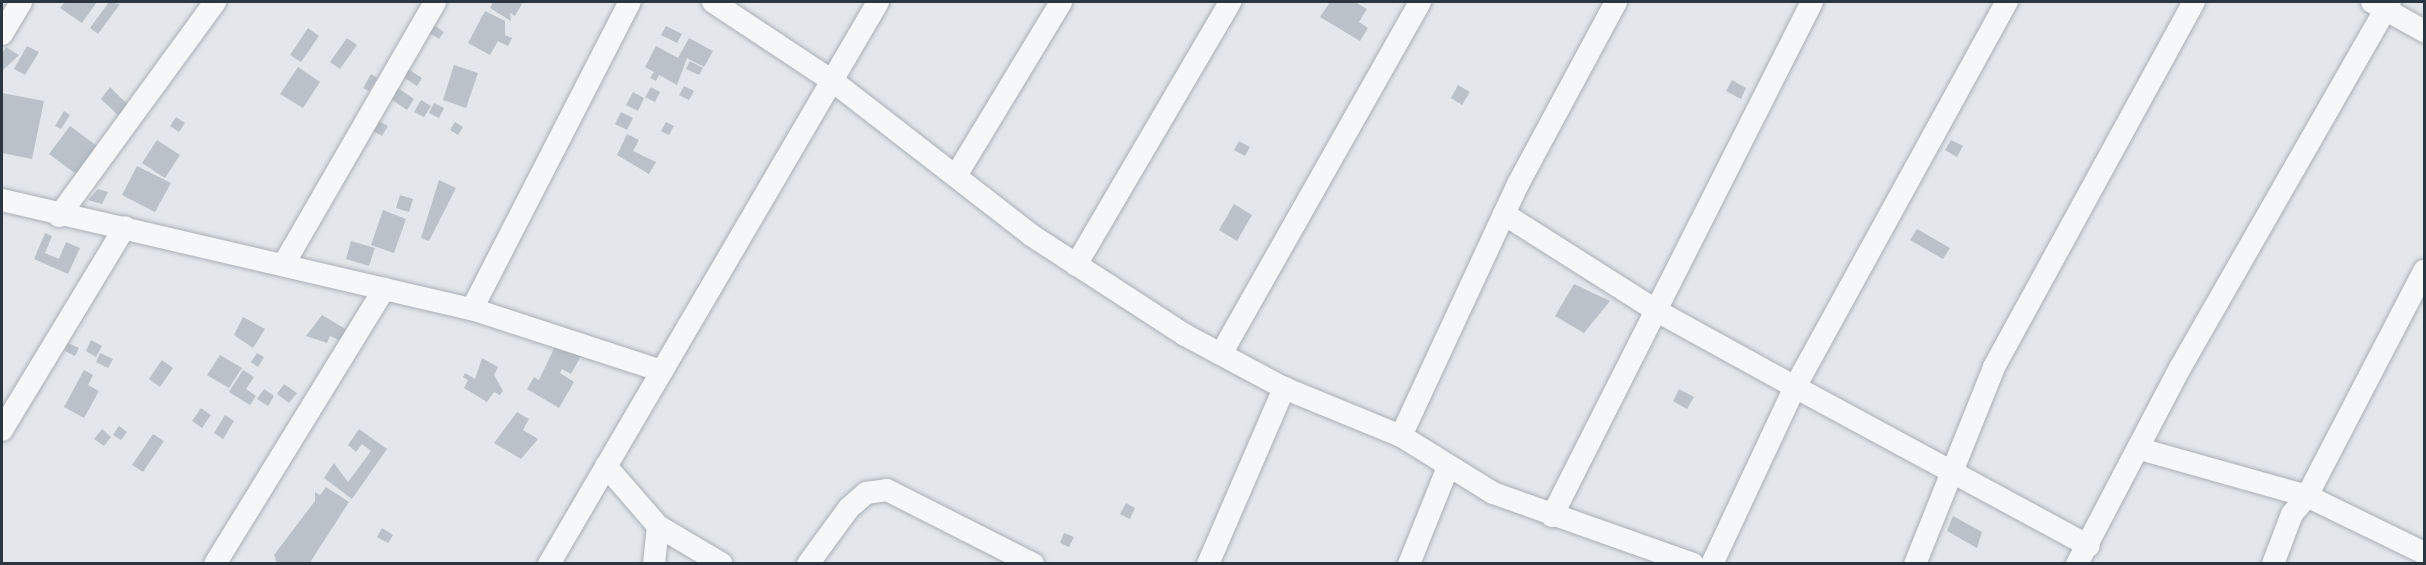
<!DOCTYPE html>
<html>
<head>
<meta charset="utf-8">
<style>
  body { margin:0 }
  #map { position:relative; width:2426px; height:565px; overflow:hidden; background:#e3e7eb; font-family:"PT Sans Narrow",sans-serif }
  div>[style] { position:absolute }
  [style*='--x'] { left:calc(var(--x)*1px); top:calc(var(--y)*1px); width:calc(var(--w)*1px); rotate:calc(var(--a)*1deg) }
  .building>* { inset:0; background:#bac1c8 }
  .roads { filter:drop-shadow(0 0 2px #a8afb5) drop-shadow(0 0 2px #a8afb5) }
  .minor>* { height:22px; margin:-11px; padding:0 11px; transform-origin:11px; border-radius:11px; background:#f6f7f9 }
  span { translate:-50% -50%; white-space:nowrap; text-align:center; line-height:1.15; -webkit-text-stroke:6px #f3f6f8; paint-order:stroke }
  .frame { position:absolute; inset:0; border:3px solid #2a3743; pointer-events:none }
</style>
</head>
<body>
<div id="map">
  <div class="building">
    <div style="clip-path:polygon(65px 2px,97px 2px,82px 23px,60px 8px)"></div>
    <div style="clip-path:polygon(109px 2px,120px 4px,98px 34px,90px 28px)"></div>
    <div style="clip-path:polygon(493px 2px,523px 2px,515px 16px,510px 13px,511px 21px,490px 8px)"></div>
    <div style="clip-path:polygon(1330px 2px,1355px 2px,1367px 9px,1359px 22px,1368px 28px,1360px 41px,1320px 17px)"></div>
    <div style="clip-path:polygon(485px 11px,505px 21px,505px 35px,512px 38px,508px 46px,498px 41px,490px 55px,468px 43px)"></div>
    <div style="clip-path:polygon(434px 25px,444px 32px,439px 39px,429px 33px)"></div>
    <div style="clip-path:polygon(666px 26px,682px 34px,677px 43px,661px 35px)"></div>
    <div style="clip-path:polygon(308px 28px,319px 36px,301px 62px,290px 55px)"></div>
    <div style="clip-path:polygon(347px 38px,357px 45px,340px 69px,330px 62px)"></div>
    <div style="clip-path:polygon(689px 38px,713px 51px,704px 67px,687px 58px,677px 85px,659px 75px,656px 81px,650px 78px,654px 72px,645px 67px,656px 46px,678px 58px)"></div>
    <div style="clip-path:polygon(27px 46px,39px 52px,25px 75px,14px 69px)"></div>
    <div style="clip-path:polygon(6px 47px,19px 55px,3px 70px,2px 54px)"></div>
    <div style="clip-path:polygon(690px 61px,703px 68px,699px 75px,686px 69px)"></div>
    <div style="clip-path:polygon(454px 65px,478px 73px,466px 108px,443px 100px)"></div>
    <div style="clip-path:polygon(298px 67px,320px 82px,303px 108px,280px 94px)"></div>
    <div style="clip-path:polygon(408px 69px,422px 78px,417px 86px,403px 77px)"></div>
    <div style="clip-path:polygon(371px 74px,377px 78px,369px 91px,363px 88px)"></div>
    <div style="clip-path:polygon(1732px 80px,1746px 88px,1741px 99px,1726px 91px)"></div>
    <div style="clip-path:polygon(1458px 85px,1470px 92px,1462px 105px,1451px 98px)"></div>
    <div style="clip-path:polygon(684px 86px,694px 91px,689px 100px,679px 95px)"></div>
    <div style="clip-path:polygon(110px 87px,128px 105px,119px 116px,101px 99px)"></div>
    <div style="clip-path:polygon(651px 87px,660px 92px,655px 102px,645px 97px)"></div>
    <div style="clip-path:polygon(398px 88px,414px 99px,407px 110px,391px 99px)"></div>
    <div style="clip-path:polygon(633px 92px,644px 98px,638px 111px,626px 105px)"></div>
    <div style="clip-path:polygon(2px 93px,44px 101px,32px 159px,2px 153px)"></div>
    <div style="clip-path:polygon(421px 100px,431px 106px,424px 117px,414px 112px)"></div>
    <div style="clip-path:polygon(434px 103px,444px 108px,439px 118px,429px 113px)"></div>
    <div style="clip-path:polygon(64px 111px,70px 115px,61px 129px,55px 126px)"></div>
    <div style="clip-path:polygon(621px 112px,633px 118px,627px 130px,615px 124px)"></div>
    <div style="clip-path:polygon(176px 117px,185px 123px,179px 132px,170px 126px)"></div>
    <div style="clip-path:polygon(379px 121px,388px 126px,382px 136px,373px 131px)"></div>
    <div style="clip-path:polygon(455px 122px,463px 127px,458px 135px,450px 130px)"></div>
    <div style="clip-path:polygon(666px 122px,674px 126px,669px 135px,661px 131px)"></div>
    <div style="clip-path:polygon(70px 126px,97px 146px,76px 174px,49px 154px)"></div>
    <div style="clip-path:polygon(627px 134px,639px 140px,633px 151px,656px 162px,649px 174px,617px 155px)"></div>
    <div style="clip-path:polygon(157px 140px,180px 155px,165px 178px,142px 163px)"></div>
    <div style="clip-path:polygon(1951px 140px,1963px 146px,1957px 157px,1945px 150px)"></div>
    <div style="clip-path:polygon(1239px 141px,1250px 147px,1245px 156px,1234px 150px)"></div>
    <div style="clip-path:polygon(137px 166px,171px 183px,155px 212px,122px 195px)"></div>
    <div style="clip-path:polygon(439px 180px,456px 188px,429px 241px,421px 238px)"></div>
    <div style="clip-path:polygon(98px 189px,108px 192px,102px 204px,88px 200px)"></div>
    <div style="clip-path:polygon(400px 195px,413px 199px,409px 212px,396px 208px)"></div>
    <div style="clip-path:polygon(1234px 204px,1252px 215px,1237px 241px,1219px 230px)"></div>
    <div style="clip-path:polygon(383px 210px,406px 219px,394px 253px,371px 245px)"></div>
    <div style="clip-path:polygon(1917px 229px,1950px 248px,1943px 259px,1910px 240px)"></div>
    <div style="clip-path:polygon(45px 233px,52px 236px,45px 253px,59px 259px,66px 242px,80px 248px,68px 274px,34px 259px)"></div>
    <div style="clip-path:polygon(351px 241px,375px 248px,369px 266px,346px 259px)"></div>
    <div style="clip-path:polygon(1574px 284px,1610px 301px,1584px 333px,1555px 316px)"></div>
    <div style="clip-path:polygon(322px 315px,347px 330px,339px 340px,330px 336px,327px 343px,306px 336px)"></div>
    <div style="clip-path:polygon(243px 317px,265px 329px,253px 348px,234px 335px)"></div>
    <div style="clip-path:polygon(91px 340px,102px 346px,96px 357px,86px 351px)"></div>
    <div style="clip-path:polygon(558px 340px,582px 354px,571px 374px,562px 369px,560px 373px,574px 382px,559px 408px,527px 389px,534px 377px,539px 380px)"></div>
    <div style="clip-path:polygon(68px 343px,79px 348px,75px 356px,65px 351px)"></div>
    <div style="clip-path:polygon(100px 353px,113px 359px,108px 368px,96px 362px)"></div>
    <div style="clip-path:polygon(257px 353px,264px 357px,258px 367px,251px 362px)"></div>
    <div style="clip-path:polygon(220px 355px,242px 368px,229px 388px,207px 375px)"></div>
    <div style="clip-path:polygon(482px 358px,498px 367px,494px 375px,503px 391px,500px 395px,494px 392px,487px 402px,464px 388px,468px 380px,463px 377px,465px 373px,475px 379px)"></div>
    <div style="clip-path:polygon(162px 360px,173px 368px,160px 387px,149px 379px)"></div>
    <div style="clip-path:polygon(84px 370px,93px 375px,88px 385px,99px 391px,84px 418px,64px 407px)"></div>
    <div style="clip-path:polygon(243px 370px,254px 377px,246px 389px,256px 396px,250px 405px,229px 392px)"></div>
    <div style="clip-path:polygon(284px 384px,297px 393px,289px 403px,277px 394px)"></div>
    <div style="clip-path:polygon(264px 389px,274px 396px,268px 406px,257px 399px)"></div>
    <div style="clip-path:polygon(1679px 389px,1694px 397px,1687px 409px,1673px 401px)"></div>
    <div style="clip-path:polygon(201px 408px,211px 415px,202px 428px,192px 421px)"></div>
    <div style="clip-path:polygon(517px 412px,529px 419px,523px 430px,538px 439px,521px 459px,494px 443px)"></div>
    <div style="clip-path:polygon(225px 415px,234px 421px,223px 439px,214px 433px)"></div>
    <div style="clip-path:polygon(119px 426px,127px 432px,121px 440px,113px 435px)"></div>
    <div style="clip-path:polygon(102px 429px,111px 437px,104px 446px,94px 439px)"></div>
    <div style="clip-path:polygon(359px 429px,387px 449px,352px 499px,324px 478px,334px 463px,348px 482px,371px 451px,362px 444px,356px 452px,348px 445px)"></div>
    <div style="clip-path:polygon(153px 434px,164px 441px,143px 472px,132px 465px)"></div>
    <div style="clip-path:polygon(326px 487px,349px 502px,309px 564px,277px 564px,274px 555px,315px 501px,315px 492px,320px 495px)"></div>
    <div style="clip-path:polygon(1126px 503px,1135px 508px,1130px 519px,1120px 514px)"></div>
    <div style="clip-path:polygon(1953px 516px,1982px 532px,1977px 548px,1947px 531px)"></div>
    <div style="clip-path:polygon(382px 528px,393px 535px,388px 543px,377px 537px)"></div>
    <div style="clip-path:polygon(1064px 533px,1074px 537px,1069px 547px,1060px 543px)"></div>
  </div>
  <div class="roads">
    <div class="minor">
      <div style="--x:713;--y:2;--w:145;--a:33.5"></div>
      <div style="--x:834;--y:82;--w:249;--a:37.8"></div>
      <div style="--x:1031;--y:235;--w:184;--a:33"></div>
      <div style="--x:1185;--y:335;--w:112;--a:28.2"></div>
      <div style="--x:1284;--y:388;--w:126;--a:22.3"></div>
      <div style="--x:1401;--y:436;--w:108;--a:31.8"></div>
      <div style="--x:1493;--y:493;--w:212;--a:19.5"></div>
      <div style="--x:2372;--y:2;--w:60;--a:29.1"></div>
      <div style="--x:2;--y:34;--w:37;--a:-59"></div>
      <div style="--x:957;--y:174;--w:201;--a:-58.8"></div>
      <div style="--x:2;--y:200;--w:482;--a:13.1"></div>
      <div style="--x:472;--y:309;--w:200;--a:18.1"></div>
      <div style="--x:1504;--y:214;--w:179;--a:32.4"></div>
      <div style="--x:1655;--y:310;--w:160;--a:28.8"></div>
      <div style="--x:1795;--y:387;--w:440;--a:-61.2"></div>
      <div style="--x:59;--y:216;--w:265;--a:-53.9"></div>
      <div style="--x:285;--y:262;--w:300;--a:-60"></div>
      <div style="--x:1076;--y:265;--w:305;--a:-59.6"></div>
      <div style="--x:472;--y:309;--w:345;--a:-62.8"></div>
      <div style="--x:1221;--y:354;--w:404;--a:-60.5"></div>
      <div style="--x:2;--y:430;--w:237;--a:-58.8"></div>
      <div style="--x:1401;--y:436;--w:278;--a:-65.1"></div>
      <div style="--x:1518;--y:184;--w:207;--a:-61.7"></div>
      <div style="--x:2140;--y:449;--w:173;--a:15.7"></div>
      <div style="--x:2307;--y:496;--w:254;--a:-62.5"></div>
      <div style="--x:606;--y:466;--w:79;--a:49.1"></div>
      <div style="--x:658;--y:526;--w:38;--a:96"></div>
      <div style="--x:1552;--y:516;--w:576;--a:-63.17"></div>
      <div style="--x:658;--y:526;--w:74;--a:30.7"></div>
      <div style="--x:215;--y:564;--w:323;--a:-58.4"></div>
      <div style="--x:549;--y:564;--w:651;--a:-59.65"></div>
      <div style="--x:808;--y:564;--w:69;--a:-53.8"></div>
      <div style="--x:849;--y:508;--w:23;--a:-41"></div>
      <div style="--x:866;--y:493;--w:21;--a:-8"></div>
      <div style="--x:887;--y:490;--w:164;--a:26.9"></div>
      <div style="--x:1208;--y:564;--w:192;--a:-66.6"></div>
      <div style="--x:1409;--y:564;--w:105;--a:-68.1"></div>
      <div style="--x:1712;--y:564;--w:195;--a:-64.9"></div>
      <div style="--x:1795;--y:387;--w:334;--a:28.4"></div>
      <div style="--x:1915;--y:564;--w:212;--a:-68.1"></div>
      <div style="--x:1994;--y:367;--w:416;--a:-61.3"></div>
      <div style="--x:2077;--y:564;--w:221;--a:-62.3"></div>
      <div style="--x:2180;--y:368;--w:422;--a:-60.2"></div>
      <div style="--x:2273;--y:564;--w:53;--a:-69.2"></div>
      <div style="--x:2292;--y:514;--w:23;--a:-50"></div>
      <div style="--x:2307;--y:496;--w:130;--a:26"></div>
    </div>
  </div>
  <div class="frame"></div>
</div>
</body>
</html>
